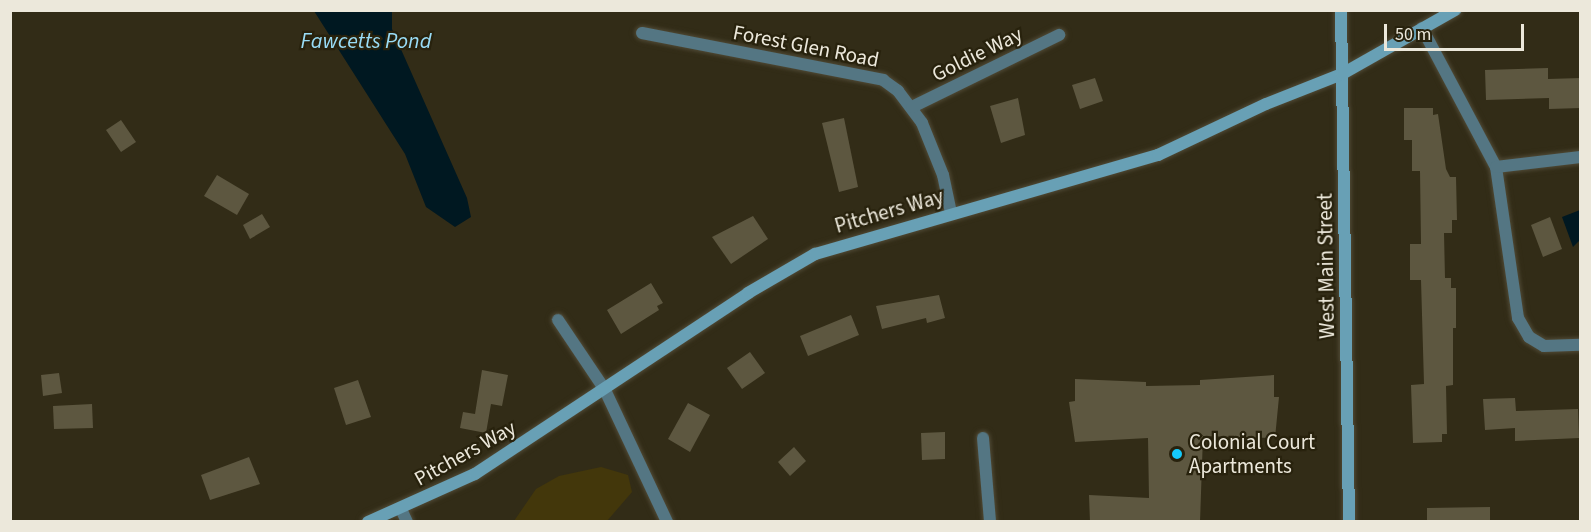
<!DOCTYPE html>
<html>
<head>
<meta charset="utf-8">
<style>
  body { margin:0 }
  #map { position:relative; width:1591px; height:532px; overflow:hidden; background:#322c17; font-family:"Source Sans 3",sans-serif }
  div>[style] { position:absolute }
  [style*='--x'] { left:calc(var(--x)*1px); top:calc(var(--y)*1px); width:calc(var(--w)*1px); rotate:calc(var(--a)*1deg) }
  .green>* { inset:0; background:#43370b }
  .water>* { inset:0; background:#001821 }
  .building>* { inset:0; background:#5d5740 }
  .roads { filter:drop-shadow(0 0 2px #504a36) drop-shadow(0 0 2px #504a36) }
  .minor>* { height:12px; margin:-6px; padding:0 6px; transform-origin:6px; border-radius:6px; background:#547683 }
  .secondary>* { height:12px; margin:-6px; padding:0 6px; transform-origin:6px; border-radius:6px; background:#68a0b5 }
  .dots>* { width:16px; height:16px; translate:-50% -50%; box-sizing:border-box; border:3px solid #28220d; border-radius:50% }
  span { translate:-50% -50%; white-space:nowrap; text-align:center; line-height:1.15; -webkit-text-stroke:4.5px #28220d; paint-order:stroke }
  .street-label { font-size:21px; color:#ece8db }
  .poi-label { font-size:21px; color:#ece8db }
  .left { translate:0 -50%; text-align:left }
  .water-label { font-size:22px; color:#99dcf6; font-style:italic }
  .frame { position:absolute; inset:0; border:12px solid #ece8db; pointer-events:none }
  .scale { position:absolute; left:1384px; top:24px; width:140px; height:27px; box-sizing:border-box; border:3px solid #ece8db; border-top:0; padding-left:8px; font-size:18px; line-height:21px; white-space:nowrap; color:#ece8db; -webkit-text-stroke:4px #28220d; paint-order:stroke }
</style>
</head>
<body>
<div id="map">
  <div class="green">
    <div style="clip-path:polygon(601px 467px,628px 475px,632px 492px,607px 521px,514px 521px,536px 489px,559px 476px)"></div>
  </div>
  <div class="water">
    <div style="clip-path:polygon(314px 11px,392px 11px,392px 29px,467px 198px,471px 217px,455px 227px,426px 207px,405px 154px)"></div>
    <div style="clip-path:polygon(1580px 210px,1580px 240px,1573px 247px,1562px 217px)"></div>
  </div>
  <div class="building">
    <div style="clip-path:polygon(1548px 68px,1548px 79px,1581px 78px,1581px 108px,1549px 109px,1549px 98px,1486px 100px,1485px 70px)"></div>
    <div style="clip-path:polygon(1095px 78px,1103px 101px,1080px 109px,1072px 85px)"></div>
    <div style="clip-path:polygon(1018px 98px,1025px 135px,1001px 143px,990px 106px)"></div>
    <div style="clip-path:polygon(1404px 108px,1433px 108px,1433px 115px,1438px 114px,1446px 169px,1450px 177px,1456px 177px,1457px 220px,1452px 220px,1452px 233px,1444px 233px,1445px 278px,1451px 278px,1451px 288px,1456px 288px,1456px 328px,1453px 328px,1453px 385px,1446px 386px,1447px 434px,1442px 434px,1442px 442px,1413px 443px,1411px 385px,1424px 384px,1421px 280px,1410px 280px,1410px 244px,1421px 244px,1420px 171px,1412px 171px,1412px 140px,1404px 140px)"></div>
    <div style="clip-path:polygon(844px 118px,858px 187px,839px 192px,822px 123px)"></div>
    <div style="clip-path:polygon(121px 120px,136px 142px,121px 152px,106px 130px)"></div>
    <div style="clip-path:polygon(217px 175px,249px 194px,237px 215px,204px 196px)"></div>
    <div style="clip-path:polygon(262px 214px,270px 227px,250px 239px,243px 225px)"></div>
    <div style="clip-path:polygon(753px 216px,768px 239px,731px 264px,712px 237px)"></div>
    <div style="clip-path:polygon(1550px 217px,1562px 249px,1543px 257px,1531px 225px)"></div>
    <div style="clip-path:polygon(651px 283px,663px 303px,657px 306px,659px 310px,621px 334px,607px 310px)"></div>
    <div style="clip-path:polygon(939px 295px,945px 318px,927px 323px,926px 318px,882px 329px,876px 306px)"></div>
    <div style="clip-path:polygon(851px 315px,859px 335px,808px 356px,800px 336px)"></div>
    <div style="clip-path:polygon(750px 352px,765px 373px,742px 389px,727px 368px)"></div>
    <div style="clip-path:polygon(482px 370px,508px 375px,502px 406px,491px 404px,486px 433px,460px 428px,463px 412px,475px 414px)"></div>
    <div style="clip-path:polygon(59px 373px,62px 393px,43px 396px,41px 375px)"></div>
    <div style="clip-path:polygon(1274px 375px,1274px 397px,1279px 397px,1275px 438px,1203px 436px,1200px 522px,1090px 522px,1089px 495px,1149px 498px,1148px 438px,1075px 442px,1069px 402px,1075px 401px,1075px 379px,1146px 382px,1146px 386px,1200px 385px,1200px 380px)"></div>
    <div style="clip-path:polygon(358px 380px,371px 417px,346px 425px,334px 388px)"></div>
    <div style="clip-path:polygon(1515px 398px,1516px 411px,1578px 409px,1579px 438px,1515px 441px,1515px 428px,1485px 430px,1483px 399px)"></div>
    <div style="clip-path:polygon(688px 403px,710px 415px,690px 452px,668px 439px)"></div>
    <div style="clip-path:polygon(92px 404px,93px 428px,54px 429px,53px 406px)"></div>
    <div style="clip-path:polygon(945px 432px,945px 459px,922px 460px,921px 433px)"></div>
    <div style="clip-path:polygon(794px 447px,806px 461px,790px 476px,778px 462px)"></div>
    <div style="clip-path:polygon(249px 457px,260px 484px,210px 500px,201px 475px)"></div>
    <div style="clip-path:polygon(1490px 507px,1490px 522px,1427px 522px,1427px 508px)"></div>
  </div>
  <div class="roads">
    <div class="minor">
      <div style="--x:1422;--y:28;--w:157;--a:62"></div>
      <div style="--x:1496;--y:167;--w:153;--a:81.7"></div>
      <div style="--x:1518;--y:318;--w:22;--a:60"></div>
      <div style="--x:1529;--y:337;--w:17;--a:31"></div>
      <div style="--x:1544;--y:346;--w:36;--a:-2"></div>
      <div style="--x:642;--y:33;--w:246;--a:11"></div>
      <div style="--x:883;--y:80;--w:19;--a:36"></div>
      <div style="--x:898;--y:91;--w:40;--a:53"></div>
      <div style="--x:922;--y:123;--w:56;--a:68"></div>
      <div style="--x:943;--y:175;--w:39;--a:78"></div>
      <div style="--x:912;--y:107;--w:164;--a:-26.1"></div>
      <div style="--x:1496;--y:167;--w:85;--a:-6.8"></div>
      <div style="--x:558;--y:320;--w:84;--a:56.1"></div>
      <div style="--x:605;--y:390;--w:146;--a:64.8"></div>
      <div style="--x:983;--y:438;--w:84;--a:85.2"></div>
      <div style="--x:401;--y:509;--w:14;--a:65"></div>
    </div>
    <div class="secondary">
      <div style="--x:1341;--y:10;--w:512;--a:89.1"></div>
      <div style="--x:368;--y:522;--w:117;--a:-24.2"></div>
      <div style="--x:475;--y:474;--w:328;--a:-33.5"></div>
      <div style="--x:748;--y:293;--w:78;--a:-30.2"></div>
      <div style="--x:815;--y:254;--w:357;--a:-16.1"></div>
      <div style="--x:1158;--y:155;--w:119;--a:-25.3"></div>
      <div style="--x:1266;--y:104;--w:82;--a:-21.5"></div>
      <div style="--x:1342;--y:74;--w:130;--a:-29.5"></div>
    </div>
  </div>
  <div class="dots">
    <div style="left:1177px;top:454px;background:#15cafb"></div>
  </div>
  <div class="street-label">
    <span style="left:806px;top:46px;rotate:11deg">Forest Glen Road</span>
    <span style="left:977px;top:54px;rotate:-26deg">Goldie Way</span>
    <span style="left:889px;top:211px;rotate:-16deg">Pitchers Way</span>
    <span style="left:1326px;top:266px;rotate:-91deg">West Main Street</span>
    <span style="left:465px;top:453px;rotate:-29deg">Pitchers Way</span>
  </div>
  <div class="poi-label">
    <span class="left" style="left:1189px;top:454px">Colonial Court<br>Apartments</span>
  </div>
  <div class="water-label">
    <span style="left:366px;top:42px">Fawcetts Pond</span>
  </div>
  <div class="frame"></div>
  <div class="scale">50 m</div>
</div>
</body>
</html>
